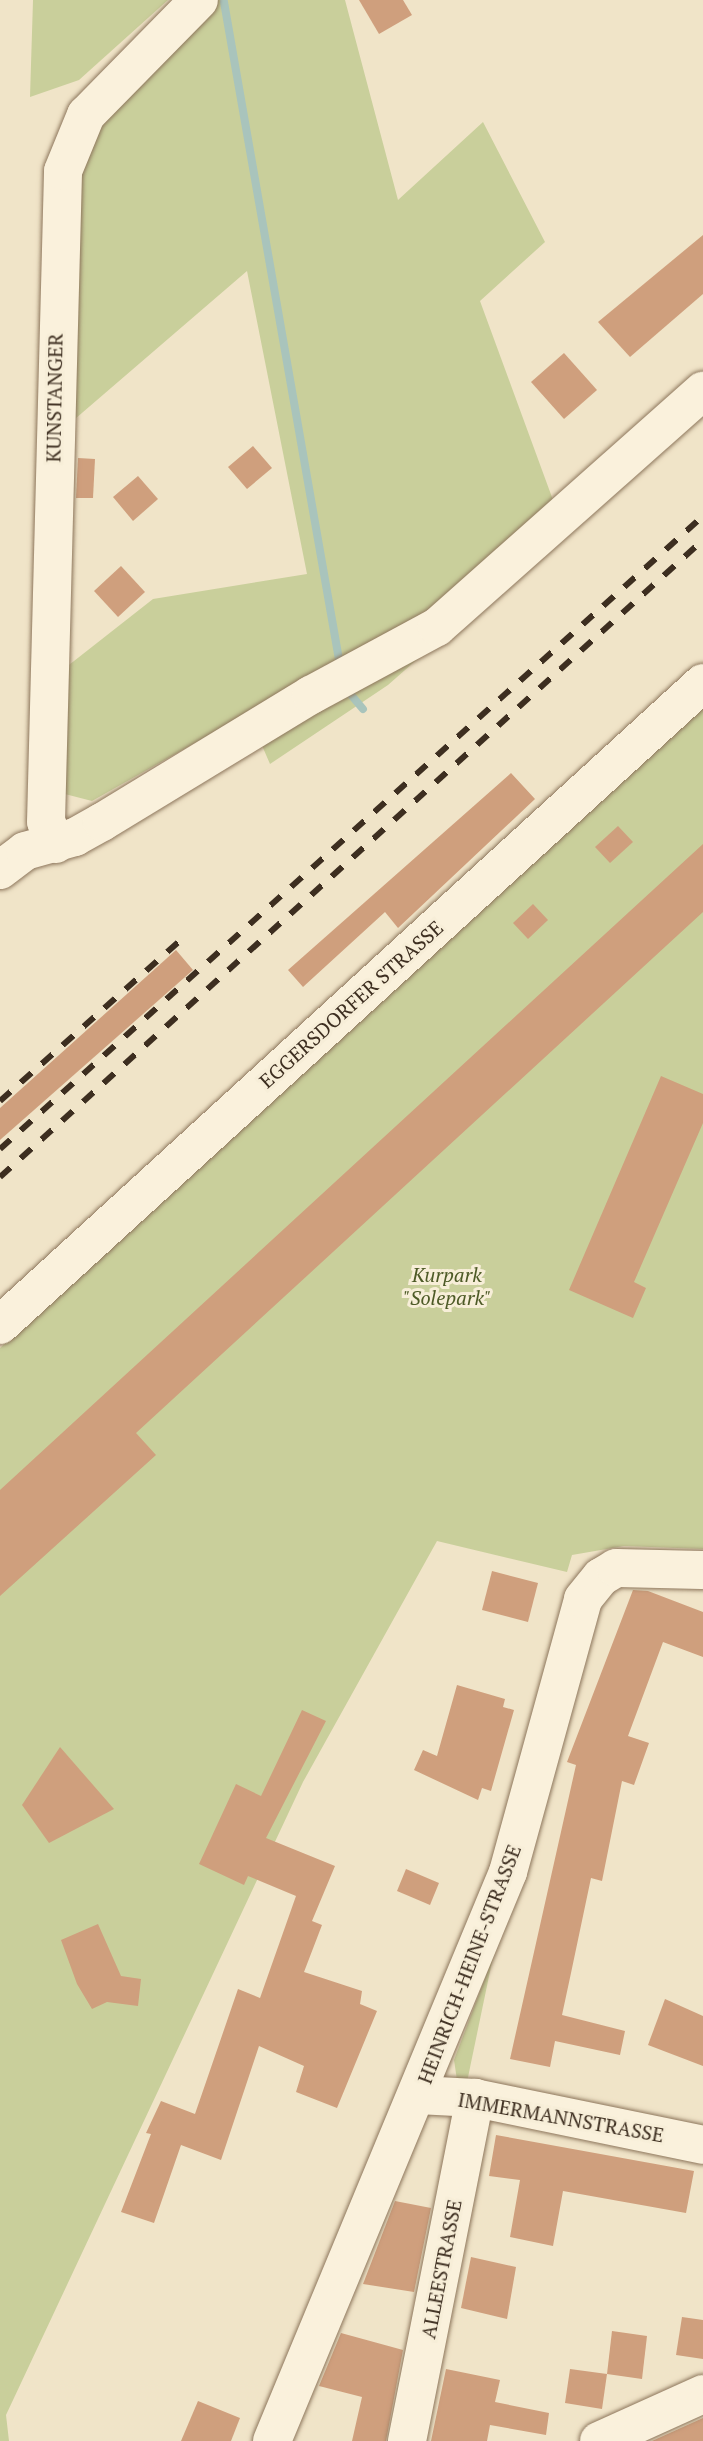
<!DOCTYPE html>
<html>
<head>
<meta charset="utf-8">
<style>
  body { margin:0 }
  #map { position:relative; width:703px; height:2441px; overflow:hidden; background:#f0e4c8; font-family:"PT Serif",serif }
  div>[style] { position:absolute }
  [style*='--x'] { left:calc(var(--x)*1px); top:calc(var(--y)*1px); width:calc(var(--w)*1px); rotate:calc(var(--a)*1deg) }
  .green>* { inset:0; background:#c9cf9b }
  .stream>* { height:8px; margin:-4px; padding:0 4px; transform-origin:4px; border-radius:4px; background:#a9c4bc }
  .building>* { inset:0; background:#cf9f7d }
  .roads { filter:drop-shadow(0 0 2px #8d765c) drop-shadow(0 0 2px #8d765c) }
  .minor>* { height:38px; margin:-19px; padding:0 19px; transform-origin:19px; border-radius:19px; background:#faf1dc }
  .rail>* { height:6px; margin-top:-3px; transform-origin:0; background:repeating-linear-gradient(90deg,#3d2e20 0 14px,transparent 0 28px) }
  span { translate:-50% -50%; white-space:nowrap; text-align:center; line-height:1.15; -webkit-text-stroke:6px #f7eed8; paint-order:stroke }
  .street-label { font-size:20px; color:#3d2e20 }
  .park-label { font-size:20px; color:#4d5a26; font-style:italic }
</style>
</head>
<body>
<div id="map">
  <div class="green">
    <div style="clip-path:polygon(33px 0,168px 0,79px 80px,30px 97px)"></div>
    <div style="clip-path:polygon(215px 0,345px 0,398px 200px,483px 122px,545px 242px,480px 301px,564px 530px,388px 685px,270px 764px,248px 713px,92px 801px,61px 793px,60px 672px,153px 599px,307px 574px,247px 271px,61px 431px,82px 154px,100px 113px)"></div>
    <div style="clip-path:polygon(703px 701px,703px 1549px,624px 1546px,572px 1555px,567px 1572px,437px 1541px,303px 1782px,6px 2415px,9px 2441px,0 2441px,0 1348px)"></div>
    <div style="clip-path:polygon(493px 1957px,467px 2082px,457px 2080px,454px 2060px)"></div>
  </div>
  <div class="stream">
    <div style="--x:224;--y:2;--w:673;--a:80.08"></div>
    <div style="--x:352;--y:696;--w:17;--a:50"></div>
  </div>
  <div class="building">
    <div style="clip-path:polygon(359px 0,403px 0,412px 15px,379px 34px)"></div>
    <div style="clip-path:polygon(703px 235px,703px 294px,630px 357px,598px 322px)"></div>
    <div style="clip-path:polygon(564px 353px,597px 390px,564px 419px,531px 382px)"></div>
    <div style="clip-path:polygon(253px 446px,272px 468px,247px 489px,228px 467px)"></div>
    <div style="clip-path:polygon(78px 458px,95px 459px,93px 498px,76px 498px)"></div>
    <div style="clip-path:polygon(138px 476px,158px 499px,133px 521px,113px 497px)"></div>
    <div style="clip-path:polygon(121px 566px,145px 592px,118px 617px,94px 591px)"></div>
    <div style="clip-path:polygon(511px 773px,535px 799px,398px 928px,385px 912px,303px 987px,288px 970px)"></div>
    <div style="clip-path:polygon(618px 826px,633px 842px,610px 863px,595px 847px)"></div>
    <div style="clip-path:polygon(703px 844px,703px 912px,136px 1433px,156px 1455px,0 1596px,0 1490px)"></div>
    <div style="clip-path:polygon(533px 904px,548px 920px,528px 939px,513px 923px)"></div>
    <div style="clip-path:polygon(176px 950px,193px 970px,0 1140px,0 1108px)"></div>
    <div style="clip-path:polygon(661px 1076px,703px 1094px,703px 1123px,634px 1282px,646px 1288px,633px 1318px,569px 1290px)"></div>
    <div style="clip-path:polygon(492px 1571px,538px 1583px,528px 1622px,482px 1610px)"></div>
    <div style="clip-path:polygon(633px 1590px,648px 1591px,703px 1612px,703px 1657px,663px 1642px,628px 1736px,649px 1743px,634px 1785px,622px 1781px,602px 1881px,591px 1878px,571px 1973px,562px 2015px,625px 2031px,620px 2055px,555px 2041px,550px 2067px,510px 2059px,576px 1765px,567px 1762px)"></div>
    <div style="clip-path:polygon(457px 1685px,505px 1699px,503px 1707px,514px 1710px,491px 1791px,482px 1788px,478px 1800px,414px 1770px,423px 1750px,437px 1756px)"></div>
    <div style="clip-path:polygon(302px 1710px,326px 1721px,266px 1838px,335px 1866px,312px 1921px,322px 1925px,304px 1972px,362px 1991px,360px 2004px,377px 2011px,337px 2108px,296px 2092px,304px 2066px,259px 2046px,221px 2160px,181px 2145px,154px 2223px,121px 2212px,151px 2134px,146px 2133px,161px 2101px,195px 2114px,238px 1989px,260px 1998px,296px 1896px,248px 1876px,244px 1885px,199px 1864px,236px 1784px,261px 1796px)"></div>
    <div style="clip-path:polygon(60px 1747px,114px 1809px,49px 1843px,22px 1805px)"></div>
    <div style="clip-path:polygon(406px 1869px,439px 1883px,430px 1905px,397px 1891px)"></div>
    <div style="clip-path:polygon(98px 1924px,121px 1976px,141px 1979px,138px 2006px,107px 2002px,92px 2009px,77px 1984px,61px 1940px)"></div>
    <div style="clip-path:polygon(665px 1999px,703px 2016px,703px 2066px,648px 2045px)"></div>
    <div style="clip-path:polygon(496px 2135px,694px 2171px,686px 2213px,563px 2191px,553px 2246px,510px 2237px,520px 2180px,489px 2176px)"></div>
    <div style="clip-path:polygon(395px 2201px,431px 2208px,414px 2292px,363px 2284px)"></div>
    <div style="clip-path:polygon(471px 2257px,516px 2267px,507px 2319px,461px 2308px)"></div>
    <div style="clip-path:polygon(682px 2317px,703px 2320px,703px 2359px,676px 2355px)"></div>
    <div style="clip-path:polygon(612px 2331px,647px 2336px,642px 2379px,607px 2374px)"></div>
    <div style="clip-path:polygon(341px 2333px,403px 2350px,386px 2441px,352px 2441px,362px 2397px,319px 2386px)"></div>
    <div style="clip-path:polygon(446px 2369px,500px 2380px,495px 2402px,549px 2413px,546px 2435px,490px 2425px,487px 2441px,431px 2441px)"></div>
    <div style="clip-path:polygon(570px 2369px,607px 2374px,602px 2409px,565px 2403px)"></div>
    <div style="clip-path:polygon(198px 2401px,240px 2418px,231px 2441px,181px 2441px)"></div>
    <div style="clip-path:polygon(703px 2418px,703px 2441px,652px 2441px)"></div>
  </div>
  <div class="roads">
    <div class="minor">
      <div style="--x:56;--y:844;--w:24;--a:-114"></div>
      <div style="--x:46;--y:822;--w:651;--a:-88.5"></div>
      <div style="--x:63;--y:171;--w:61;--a:-67.7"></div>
      <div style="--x:86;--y:115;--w:161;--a:-45.5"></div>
      <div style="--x:0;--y:870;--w:31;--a:-37"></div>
      <div style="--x:25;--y:851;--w:52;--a:-15.6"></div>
      <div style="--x:75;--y:837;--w:31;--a:-29"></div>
      <div style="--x:102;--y:822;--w:245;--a:-31.3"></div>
      <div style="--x:311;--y:695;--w:143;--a:-28.4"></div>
      <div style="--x:437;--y:627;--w:356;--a:-41.6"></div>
      <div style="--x:0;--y:1325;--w:952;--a:-42.4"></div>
      <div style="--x:418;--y:2095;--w:57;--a:3"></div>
      <div style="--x:475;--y:2098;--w:233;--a:11.6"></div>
      <div style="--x:272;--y:2441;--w:616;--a:-67.47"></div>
      <div style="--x:508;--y:1872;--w:283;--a:-74.6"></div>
      <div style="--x:583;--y:1599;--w:28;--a:-51"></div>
      <div style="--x:601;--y:1577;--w:17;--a:-31"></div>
      <div style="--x:616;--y:1568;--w:87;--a:1.3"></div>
      <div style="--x:407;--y:2441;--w:350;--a:-78.8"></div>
      <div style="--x:599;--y:2441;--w:114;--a:-24.3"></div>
    </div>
  </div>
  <div class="rail">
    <div style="--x:0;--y:1101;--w:242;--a:-41.7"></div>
    <div style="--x:0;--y:1149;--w:946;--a:-42"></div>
    <div style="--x:0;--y:1177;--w:949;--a:-42.18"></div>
  </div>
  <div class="street-label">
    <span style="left:54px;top:398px;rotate:-89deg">KUNSTANGER</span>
    <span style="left:351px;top:1004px;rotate:-42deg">EGGERSDORFER STRASSE</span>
    <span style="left:469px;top:1964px;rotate:-69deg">HEINRICH-HEINE-STRASSE</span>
    <span style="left:561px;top:2117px;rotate:10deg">IMMERMANNSTRASSE</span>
    <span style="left:441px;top:2269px;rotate:-79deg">ALLEESTRASSE</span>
  </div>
  <div class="park-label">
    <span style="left:447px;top:1286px">Kurpark<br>"Solepark"</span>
  </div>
</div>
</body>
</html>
